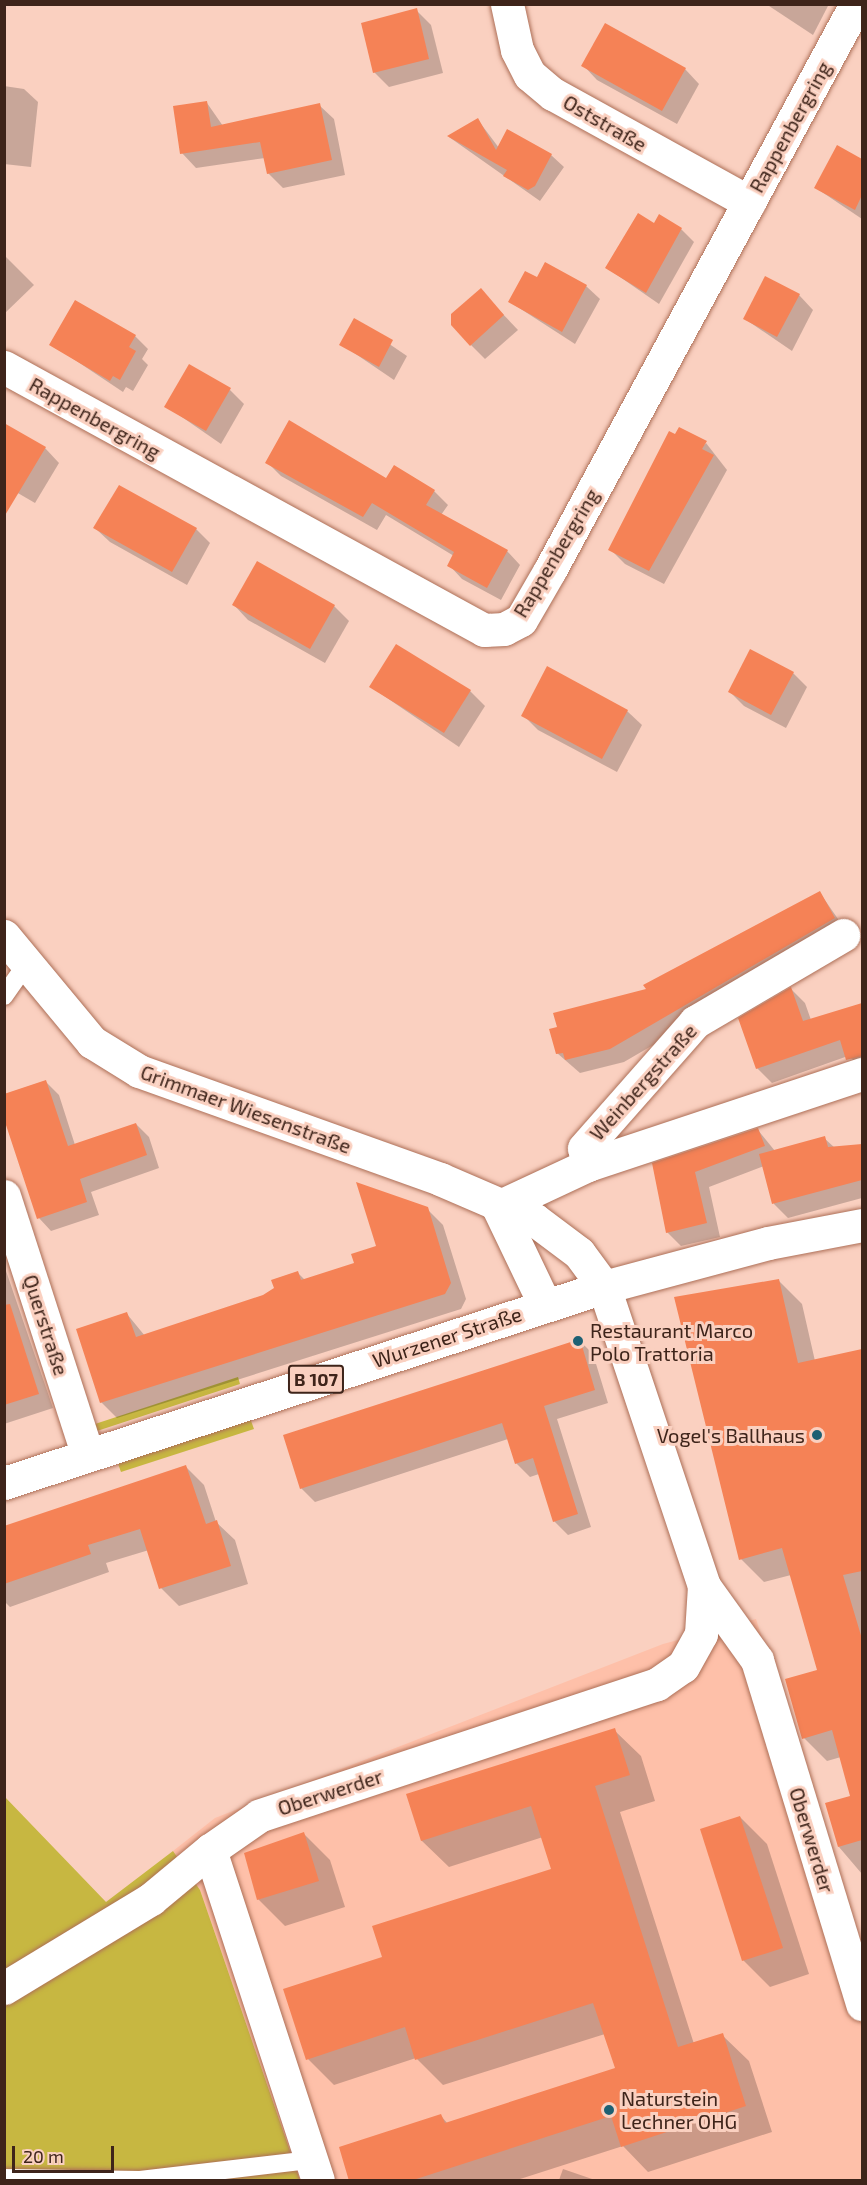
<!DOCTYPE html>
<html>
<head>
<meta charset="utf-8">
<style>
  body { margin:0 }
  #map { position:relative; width:867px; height:2185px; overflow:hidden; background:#fad0c0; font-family:"Exo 2",sans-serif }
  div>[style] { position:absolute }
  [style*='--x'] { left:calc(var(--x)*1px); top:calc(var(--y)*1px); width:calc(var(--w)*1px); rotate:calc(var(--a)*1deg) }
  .built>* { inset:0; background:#fec0a9 }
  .green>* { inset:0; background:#c7b741 }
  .shadow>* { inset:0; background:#0003 }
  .building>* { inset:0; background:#f58256 }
  .roads { filter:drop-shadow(0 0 2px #ad6f57) drop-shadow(0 0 2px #ad6f57) }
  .service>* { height:18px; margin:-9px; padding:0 9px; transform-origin:9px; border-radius:9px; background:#fff }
  .minor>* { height:33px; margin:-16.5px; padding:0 16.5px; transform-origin:16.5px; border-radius:16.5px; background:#fff }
  .primary>* { height:33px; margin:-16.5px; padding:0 16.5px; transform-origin:16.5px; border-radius:16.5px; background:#fff }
  .dots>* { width:16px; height:16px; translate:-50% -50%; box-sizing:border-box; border:3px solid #fad0c0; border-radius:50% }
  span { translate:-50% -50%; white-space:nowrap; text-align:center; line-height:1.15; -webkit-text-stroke:6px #fad0c0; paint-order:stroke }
  .shield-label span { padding:2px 4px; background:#fad0c0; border:2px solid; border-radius:4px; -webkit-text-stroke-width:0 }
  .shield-label { font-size:18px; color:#3e241a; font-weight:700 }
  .street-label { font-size:20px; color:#3e241a }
  .poi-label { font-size:20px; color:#3e241a }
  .left { translate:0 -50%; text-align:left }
  .right { translate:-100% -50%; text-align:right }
  .frame { position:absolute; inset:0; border:6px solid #3e241a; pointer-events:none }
  .scale { position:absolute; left:12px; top:2146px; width:102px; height:27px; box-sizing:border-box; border:3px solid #3e241a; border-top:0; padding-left:8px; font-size:18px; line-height:21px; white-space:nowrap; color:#3e241a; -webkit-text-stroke:4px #fad0c0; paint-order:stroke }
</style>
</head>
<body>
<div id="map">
  <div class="built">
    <div style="clip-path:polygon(756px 1619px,862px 1947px,862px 2180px,300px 2180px,200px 1890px,173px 1851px,215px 1818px,663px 1644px)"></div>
  </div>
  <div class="green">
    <div style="clip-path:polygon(238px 1377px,240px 1384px,97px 1431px,95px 1424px)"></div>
    <div style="clip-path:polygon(250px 1418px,254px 1429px,121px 1472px,117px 1461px)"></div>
    <div style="clip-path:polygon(4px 1796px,106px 1902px,173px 1851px,200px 1890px,300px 2180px,5px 2180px)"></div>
  </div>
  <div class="shadow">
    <div style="clip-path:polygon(766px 4px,829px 4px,813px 35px)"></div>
    <div style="clip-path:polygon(416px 10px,431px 25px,443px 73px,389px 87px,374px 72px)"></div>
    <div style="clip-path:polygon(583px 65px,685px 69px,699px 84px,677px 124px,597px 80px)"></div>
    <div style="clip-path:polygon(4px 86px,24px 89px,38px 102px,31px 167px,4px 164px)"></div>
    <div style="clip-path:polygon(207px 103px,223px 126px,319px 105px,334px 119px,345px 175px,283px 188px,268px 173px,265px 158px,196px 168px,182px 153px)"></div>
    <div style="clip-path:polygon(478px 120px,499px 148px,551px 155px,564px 167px,540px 201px,449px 137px)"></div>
    <div style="clip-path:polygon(838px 147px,862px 160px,862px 219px,816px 188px)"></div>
    <div style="clip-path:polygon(681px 229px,694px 242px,659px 304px,607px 268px)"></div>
    <div style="clip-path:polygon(4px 255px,34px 285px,4px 314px)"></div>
    <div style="clip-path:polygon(538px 279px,586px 286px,600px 299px,575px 344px,510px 302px)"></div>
    <div style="clip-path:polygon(480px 290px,518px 330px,485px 359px,471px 345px)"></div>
    <div style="clip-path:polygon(799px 295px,813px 310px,792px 351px,745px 319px)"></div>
    <div style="clip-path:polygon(354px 320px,407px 356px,394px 380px,341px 344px)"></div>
    <div style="clip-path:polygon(135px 336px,148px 349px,142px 359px,148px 365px,133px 391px,126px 387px,123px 392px,51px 344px)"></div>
    <div style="clip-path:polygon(230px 390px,244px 404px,221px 444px,166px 406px)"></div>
    <div style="clip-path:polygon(706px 443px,727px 470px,664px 584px,625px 564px,610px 549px)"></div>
    <div style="clip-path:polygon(45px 448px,59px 463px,35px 503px,4px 485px)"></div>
    <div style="clip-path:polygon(267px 462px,434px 491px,448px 505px,441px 515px,507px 551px,520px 565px,501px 600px,462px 579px,449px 565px,454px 556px,386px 515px,377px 530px,281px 476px)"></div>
    <div style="clip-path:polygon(95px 528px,196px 529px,210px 543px,187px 585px,110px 542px)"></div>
    <div style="clip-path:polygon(234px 605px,334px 606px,349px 621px,325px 663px,248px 620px)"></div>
    <div style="clip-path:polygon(793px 673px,807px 687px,786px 728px,744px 706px,730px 692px)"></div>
    <div style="clip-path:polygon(371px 687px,470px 691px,485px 706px,459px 747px)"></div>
    <div style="clip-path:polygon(627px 711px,642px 725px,617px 772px,538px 730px,523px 715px)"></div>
    <div style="clip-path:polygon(820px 893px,847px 932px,624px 1062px,580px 1073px,557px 1053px,648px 990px)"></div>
    <div style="clip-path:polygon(791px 989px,805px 1003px,811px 1020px,862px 1004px,862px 1067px,848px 1056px,772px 1083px,757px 1068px)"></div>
    <div style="clip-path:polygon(46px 1082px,59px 1095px,75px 1145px,136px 1124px,149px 1137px,159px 1168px,91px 1192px,99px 1215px,51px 1231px,39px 1218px)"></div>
    <div style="clip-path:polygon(758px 1130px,775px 1151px,824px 1138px,835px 1148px,862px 1145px,862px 1198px,788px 1218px,774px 1204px,764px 1166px,709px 1187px,720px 1237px,681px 1246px,667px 1232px,654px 1164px)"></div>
    <div style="clip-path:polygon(427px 1209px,443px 1225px,466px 1299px,461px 1309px,117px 1418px,101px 1402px,127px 1314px,145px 1336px,264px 1296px,298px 1273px,305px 1280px,356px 1264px)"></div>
    <div style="clip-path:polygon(4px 1265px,53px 1408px,4px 1424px)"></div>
    <div style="clip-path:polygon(779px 1281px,802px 1304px,815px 1361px,862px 1350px,862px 1874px,839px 1847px,852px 1797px,841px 1757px,827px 1761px,804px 1738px,818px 1671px,791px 1575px,764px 1582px,741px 1559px)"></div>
    <div style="clip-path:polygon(579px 1340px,593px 1354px,608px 1403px,557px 1419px,591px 1527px,568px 1535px,554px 1521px,539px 1474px,530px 1477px,516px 1463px,508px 1439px,315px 1502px,301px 1488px)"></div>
    <div style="clip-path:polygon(186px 1467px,204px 1485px,216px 1522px,235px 1540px,248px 1584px,179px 1606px,161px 1588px,149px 1550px,106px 1563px,109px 1572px,10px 1607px,4px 1601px,4px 1527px)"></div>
    <div style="clip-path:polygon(614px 1730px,641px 1756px,655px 1801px,620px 1812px,694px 2044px,722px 2035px,749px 2061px,772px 2132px,648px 2172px,623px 2146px,517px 2180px,351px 2180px,441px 2116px,448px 2124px,616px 2069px,605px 2034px,443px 2085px,416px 2058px,334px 2085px,308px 2059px,384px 1958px,553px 1870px,543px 1837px,449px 1867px,422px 1841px,408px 1795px)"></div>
    <div style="clip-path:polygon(740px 1817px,767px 1844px,809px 1974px,770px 1987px,743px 1960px)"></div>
    <div style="clip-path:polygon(304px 1834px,330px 1860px,345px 1907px,285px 1926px,258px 1899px)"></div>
    <div style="clip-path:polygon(563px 2169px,595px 2180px,559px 2180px)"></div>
  </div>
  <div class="building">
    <div style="clip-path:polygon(417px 8px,429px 59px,373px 73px,361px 23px)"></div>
    <div style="clip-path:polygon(605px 23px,686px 68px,662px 111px,581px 66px)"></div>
    <div style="clip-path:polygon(207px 101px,211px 127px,320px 103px,332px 160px,267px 174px,260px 142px,180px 154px,173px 106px)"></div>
    <div style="clip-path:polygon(478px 118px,496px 150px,507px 129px,552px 154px,535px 186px,528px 190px,503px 176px,507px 170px,447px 136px)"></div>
    <div style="clip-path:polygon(837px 145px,862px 159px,862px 195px,855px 210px,814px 188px)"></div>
    <div style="clip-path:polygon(638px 213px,654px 223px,659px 214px,682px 228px,646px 293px,605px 268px)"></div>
    <div style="clip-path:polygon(545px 262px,587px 285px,562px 332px,508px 302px,525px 271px,537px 277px)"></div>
    <div style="clip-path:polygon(765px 276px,800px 294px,777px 337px,743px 319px)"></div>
    <div style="clip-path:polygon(481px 288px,504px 315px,470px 346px,451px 325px,451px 314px)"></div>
    <div style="clip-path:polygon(75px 300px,136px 335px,129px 347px,136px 351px,120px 380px,113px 376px,110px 381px,49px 345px)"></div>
    <div style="clip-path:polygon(354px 318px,393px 340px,379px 367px,339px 345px)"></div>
    <div style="clip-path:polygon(189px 364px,231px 388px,206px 431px,164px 407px)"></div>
    <div style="clip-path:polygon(289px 420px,386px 478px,394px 465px,435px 490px,426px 505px,508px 550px,487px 588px,447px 566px,454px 552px,372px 503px,363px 517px,265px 463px)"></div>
    <div style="clip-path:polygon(4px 423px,46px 447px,4px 517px)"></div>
    <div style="clip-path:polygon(679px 427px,707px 441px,702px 449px,714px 455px,649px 571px,608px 550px,669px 431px,675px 434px)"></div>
    <div style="clip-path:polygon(119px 485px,197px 528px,172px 572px,93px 528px)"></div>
    <div style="clip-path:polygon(257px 561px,335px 605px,310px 649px,232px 605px)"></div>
    <div style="clip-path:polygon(396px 644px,471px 690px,444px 733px,369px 687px)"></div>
    <div style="clip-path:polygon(750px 649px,794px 672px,771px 715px,728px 692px)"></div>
    <div style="clip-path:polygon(547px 666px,628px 710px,602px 759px,521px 716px)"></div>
    <div style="clip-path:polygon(820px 891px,835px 918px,610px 1049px,565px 1060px,563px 1053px,556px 1054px,549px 1029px,557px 1027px,553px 1013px,646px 989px,643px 985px)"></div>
    <div style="clip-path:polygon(791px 987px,803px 1021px,862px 1003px,862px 1056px,846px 1060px,840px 1040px,756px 1069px,738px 1018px)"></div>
    <div style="clip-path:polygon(46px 1080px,68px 1146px,136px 1123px,147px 1155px,80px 1179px,87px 1202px,37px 1219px,4px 1119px,4px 1094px)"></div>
    <div style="clip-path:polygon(758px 1128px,765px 1146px,695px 1172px,707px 1223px,666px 1233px,652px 1163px)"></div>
    <div style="clip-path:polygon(825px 1136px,828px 1147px,862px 1144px,862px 1180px,772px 1204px,759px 1154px)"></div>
    <div style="clip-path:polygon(356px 1182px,428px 1207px,451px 1283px,445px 1294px,100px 1403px,76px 1329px,127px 1312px,136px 1337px,263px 1295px,274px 1288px,271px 1280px,298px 1271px,301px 1280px,354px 1263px,351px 1254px,376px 1246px)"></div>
    <div style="clip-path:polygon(779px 1279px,798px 1363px,862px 1349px,862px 1571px,843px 1575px,862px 1639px,862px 1840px,838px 1847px,825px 1803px,850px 1796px,832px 1730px,802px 1739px,785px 1679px,817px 1670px,782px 1548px,739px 1560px,674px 1297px)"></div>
    <div style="clip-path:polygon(10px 1304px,39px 1394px,4px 1405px,4px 1305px)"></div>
    <div style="clip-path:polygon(580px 1339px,595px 1390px,544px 1406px,578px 1514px,553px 1522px,533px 1458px,515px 1464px,502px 1423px,300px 1489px,283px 1435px)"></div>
    <div style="clip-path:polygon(186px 1465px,206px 1524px,217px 1520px,231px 1566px,159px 1589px,140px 1529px,88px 1545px,91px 1554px,4px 1584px,4px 1526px)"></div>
    <div style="clip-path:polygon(615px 1728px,630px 1775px,595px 1786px,678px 2047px,723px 2033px,746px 2106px,621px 2147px,611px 2116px,410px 2181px,349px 2181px,339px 2147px,441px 2114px,445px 2123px,615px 2068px,593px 2003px,415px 2060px,405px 2027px,306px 2060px,283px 1989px,382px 1957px,372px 1926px,551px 1869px,531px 1806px,421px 1841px,406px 1794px)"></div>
    <div style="clip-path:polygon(740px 1816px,783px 1948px,742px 1961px,700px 1829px)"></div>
    <div style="clip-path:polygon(304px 1832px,319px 1881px,257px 1900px,244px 1853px)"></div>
  </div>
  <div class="roads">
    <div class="service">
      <div style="--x:4;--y:996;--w:39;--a:-55"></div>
      <div style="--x:4;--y:2178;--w:136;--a:0.8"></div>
      <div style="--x:140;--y:2180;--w:172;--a:-6.7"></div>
    </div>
    <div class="minor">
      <div style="--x:507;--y:4;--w:47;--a:77.7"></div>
      <div style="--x:517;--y:50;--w:28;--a:63"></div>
      <div style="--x:530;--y:75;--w:30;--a:40"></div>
      <div style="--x:553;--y:94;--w:224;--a:28.9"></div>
      <div style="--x:4;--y:367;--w:547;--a:28.72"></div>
      <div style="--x:484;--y:630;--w:20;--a:-3"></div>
      <div style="--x:504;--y:629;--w:19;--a:-28"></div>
      <div style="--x:521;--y:620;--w:58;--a:-59.9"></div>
      <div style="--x:550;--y:570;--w:643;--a:-61.6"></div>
      <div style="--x:4;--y:936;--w:138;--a:50.3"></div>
      <div style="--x:92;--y:1042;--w:55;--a:31.7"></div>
      <div style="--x:139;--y:1071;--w:320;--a:19.7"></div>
      <div style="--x:440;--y:1179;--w:103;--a:23.3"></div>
      <div style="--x:535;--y:1220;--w:55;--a:36.9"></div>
      <div style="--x:579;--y:1253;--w:42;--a:53.7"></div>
      <div style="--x:604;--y:1287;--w:315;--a:71.5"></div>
      <div style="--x:704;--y:1586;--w:48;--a:93.6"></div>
      <div style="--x:701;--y:1634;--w:37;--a:119"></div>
      <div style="--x:683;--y:1666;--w:32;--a:145"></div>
      <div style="--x:657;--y:1684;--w:419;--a:161.7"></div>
      <div style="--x:259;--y:1816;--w:60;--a:145.2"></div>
      <div style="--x:210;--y:1850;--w:347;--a:71.9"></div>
      <div style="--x:588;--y:1165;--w:17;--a:-103"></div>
      <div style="--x:584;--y:1148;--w:168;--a:-48.6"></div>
      <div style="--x:695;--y:1022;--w:172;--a:-30.4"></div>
      <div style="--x:4;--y:1196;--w:270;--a:72.1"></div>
      <div style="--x:498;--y:1207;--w:99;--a:-25"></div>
      <div style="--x:588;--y:1165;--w:289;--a:-18.4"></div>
      <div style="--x:498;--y:1207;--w:109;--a:64.4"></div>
      <div style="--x:704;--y:1586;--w:91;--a:54.4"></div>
      <div style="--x:757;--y:1660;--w:360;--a:73"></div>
      <div style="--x:4;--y:1988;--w:172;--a:-31.2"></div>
      <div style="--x:151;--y:1899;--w:77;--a:-39.7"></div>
    </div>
    <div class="primary">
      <div style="--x:4;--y:1483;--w:631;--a:-18.09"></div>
      <div style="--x:604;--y:1287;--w:170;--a:-15"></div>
      <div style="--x:768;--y:1243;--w:96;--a:-10.8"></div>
    </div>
  </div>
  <div class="dots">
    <div style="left:578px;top:1341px;background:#1d6073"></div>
    <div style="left:817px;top:1435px;background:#1d6073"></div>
    <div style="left:609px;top:2110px;background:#1d6073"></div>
  </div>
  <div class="shield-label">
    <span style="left:316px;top:1379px">B 107</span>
  </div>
  <div class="street-label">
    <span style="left:605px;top:123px;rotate:30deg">Oststraße</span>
    <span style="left:790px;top:127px;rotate:-61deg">Rappenbergring</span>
    <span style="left:95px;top:418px;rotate:29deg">Rappenbergring</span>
    <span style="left:556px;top:553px;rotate:-59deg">Rappenbergring</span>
    <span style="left:643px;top:1082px;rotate:-48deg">Weinbergstraße</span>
    <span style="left:246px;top:1109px;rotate:20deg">Grimmaer Wiesenstraße</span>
    <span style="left:46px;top:1325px;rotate:72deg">Querstraße</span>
    <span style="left:447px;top:1337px;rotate:-18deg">Wurzener Straße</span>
    <span style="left:330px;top:1792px;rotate:-18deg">Oberwerder</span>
    <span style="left:812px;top:1840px;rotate:73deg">Oberwerder</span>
  </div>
  <div class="poi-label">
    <span class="left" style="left:590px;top:1342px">Restaurant Marco<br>Polo Trattoria</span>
    <span class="right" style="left:805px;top:1435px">Vogel's Ballhaus</span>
    <span class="left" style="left:621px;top:2110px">Naturstein<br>Lechner OHG</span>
  </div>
  <div class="frame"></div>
  <div class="scale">20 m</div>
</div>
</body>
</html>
